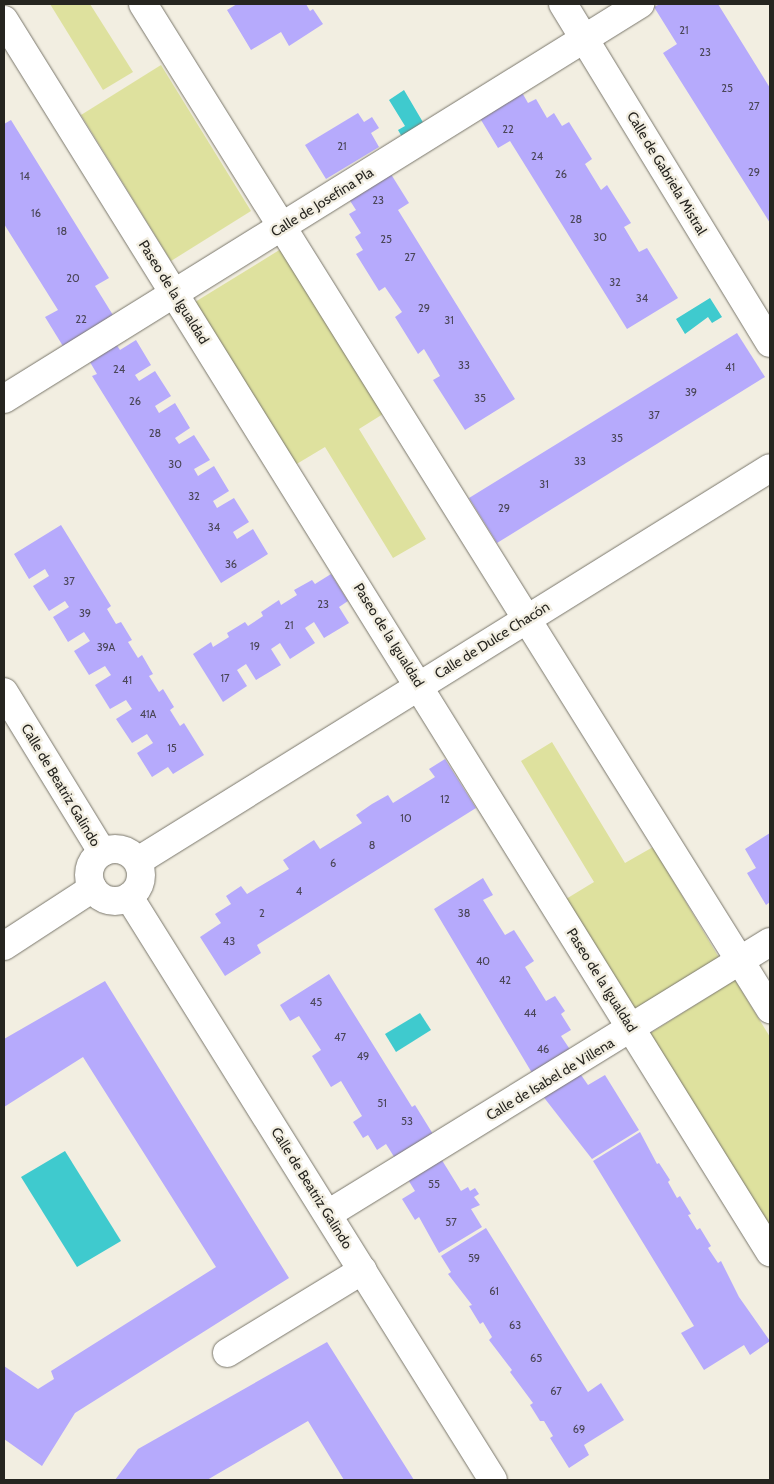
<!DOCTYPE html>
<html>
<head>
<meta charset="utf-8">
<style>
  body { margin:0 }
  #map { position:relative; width:774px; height:1484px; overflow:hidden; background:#f2eee1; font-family:Cabin,sans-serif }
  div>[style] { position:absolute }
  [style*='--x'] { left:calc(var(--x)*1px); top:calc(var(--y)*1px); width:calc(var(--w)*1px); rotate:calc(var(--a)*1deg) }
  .green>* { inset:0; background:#dee19e }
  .water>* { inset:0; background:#3fcace }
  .building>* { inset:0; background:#b6aafc }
  .roads { filter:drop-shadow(0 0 1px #7a776c) drop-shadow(0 0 1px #7a776c) }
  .minor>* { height:28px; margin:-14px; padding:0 14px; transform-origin:14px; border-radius:14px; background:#fff }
  .minor>.ring { margin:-14px; padding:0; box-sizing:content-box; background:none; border:28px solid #fff; border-radius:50% }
  span { translate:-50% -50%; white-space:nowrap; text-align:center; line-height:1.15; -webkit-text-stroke:4.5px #f2eee1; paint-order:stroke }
  .number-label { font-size:11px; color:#4a4657 }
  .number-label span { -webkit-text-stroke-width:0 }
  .street-label { font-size:14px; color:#262520 }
  .frame { position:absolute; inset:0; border:5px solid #262520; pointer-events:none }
</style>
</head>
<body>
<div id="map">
  <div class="green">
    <div style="clip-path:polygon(50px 4px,90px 4px,133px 72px,103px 90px)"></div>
    <div style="clip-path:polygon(161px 65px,251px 211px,171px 261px,81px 115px)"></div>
    <div style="clip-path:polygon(281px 249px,383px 414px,359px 429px,426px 539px,393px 558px,325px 447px,295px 465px,195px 302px)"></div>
    <div style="clip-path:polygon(552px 742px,625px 863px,653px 847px,721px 961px,634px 1012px,566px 899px,594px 882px,521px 761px)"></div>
    <div style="clip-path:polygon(735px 980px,770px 1037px,770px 1228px,649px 1034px)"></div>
  </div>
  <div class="water">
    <div style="clip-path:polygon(404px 90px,424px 124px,402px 137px,398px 130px,405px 126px,389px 100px)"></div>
    <div style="clip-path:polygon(710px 298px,722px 317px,712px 323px,708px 317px,685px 334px,676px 319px)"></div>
    <div style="clip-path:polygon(420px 1013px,431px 1030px,396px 1052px,385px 1034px)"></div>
    <div style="clip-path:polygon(65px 1151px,121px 1241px,77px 1267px,21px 1177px)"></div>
  </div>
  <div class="building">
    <div style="clip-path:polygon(237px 4px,306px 4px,310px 11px,313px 9px,323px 24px,289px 46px,281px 32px,251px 50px,227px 10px)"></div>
    <div style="clip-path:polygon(660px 4px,718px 4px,770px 88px,770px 223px,663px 53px,677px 44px,654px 7px)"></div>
    <div style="clip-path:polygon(520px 89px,528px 103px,536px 99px,547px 118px,554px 113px,562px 126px,569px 122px,592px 159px,585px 164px,601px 190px,607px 185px,631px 223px,624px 227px,639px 252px,647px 248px,678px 298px,627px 329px,510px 141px,498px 148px,478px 115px)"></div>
    <div style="clip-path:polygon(358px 113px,364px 122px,372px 117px,379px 128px,371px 133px,379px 147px,326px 179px,305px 145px)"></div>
    <div style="clip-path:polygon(11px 120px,109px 278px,95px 286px,116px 320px,66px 351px,45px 317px,58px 310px,4px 224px,4px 124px)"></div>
    <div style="clip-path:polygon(389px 171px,409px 203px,398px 210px,515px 399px,465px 430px,433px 380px,440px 376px,424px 349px,418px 354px,395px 317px,402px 312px,385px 287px,379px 291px,356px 254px,363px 250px,355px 237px,361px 233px,349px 214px,356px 210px,347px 196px)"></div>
    <div style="clip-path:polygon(737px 333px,765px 377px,497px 543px,469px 498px)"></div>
    <div style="clip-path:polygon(136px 340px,151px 365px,135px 375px,139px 381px,155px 371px,171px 396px,155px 406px,159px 413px,175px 403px,190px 428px,175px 438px,179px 444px,194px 435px,210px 460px,194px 469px,198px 476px,214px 466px,229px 491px,213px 501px,217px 508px,234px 498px,249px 522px,233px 532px,237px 539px,253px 529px,268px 554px,221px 583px,92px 376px,97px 374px,87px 357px,114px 341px,120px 350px)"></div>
    <div style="clip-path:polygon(61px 525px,111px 606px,107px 609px,116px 624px,121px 622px,132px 640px,128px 642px,138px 658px,142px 655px,153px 674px,149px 676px,159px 692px,163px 689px,174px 707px,170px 710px,180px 726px,184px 723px,204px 755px,173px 774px,168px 767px,152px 777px,137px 753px,153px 743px,147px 734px,132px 743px,116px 719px,132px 709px,126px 700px,110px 709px,95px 685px,111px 675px,105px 666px,89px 675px,74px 651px,90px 641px,84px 632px,68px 642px,53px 617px,69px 607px,65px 601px,49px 611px,33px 586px,49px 576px,45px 569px,29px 579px,14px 554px)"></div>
    <div style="clip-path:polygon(331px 574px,348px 601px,339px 607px,349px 623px,324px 638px,314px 622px,305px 628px,315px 643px,290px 659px,280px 643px,271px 649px,281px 665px,256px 680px,246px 664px,237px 670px,247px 686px,223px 702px,193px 654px,211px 642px,213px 647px,229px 637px,227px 633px,245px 622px,248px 626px,263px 616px,261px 612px,279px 600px,281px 605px,297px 595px,294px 590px,312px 580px,315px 584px)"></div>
    <div style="clip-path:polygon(445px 759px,476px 808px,257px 945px,261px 953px,225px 976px,200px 937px,221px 923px,215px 914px,231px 904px,226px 896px,241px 886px,247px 894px,289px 869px,283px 860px,314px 840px,320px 849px,362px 823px,356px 815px,372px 804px,388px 795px,393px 803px,435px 777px,429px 769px)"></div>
    <div style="clip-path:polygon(770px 833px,770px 902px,766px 905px,747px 873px,756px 868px,745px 849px)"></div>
    <div style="clip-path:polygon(483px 878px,493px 895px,483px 900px,505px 935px,514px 930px,534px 961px,525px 967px,546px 1001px,555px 996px,565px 1011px,561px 1014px,571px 1030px,561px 1036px,573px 1054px,535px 1078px,434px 909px)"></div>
    <div style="clip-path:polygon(329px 974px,412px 1107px,415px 1105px,436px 1139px,398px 1163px,386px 1144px,377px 1150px,368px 1135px,363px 1138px,353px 1122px,362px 1116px,341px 1081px,331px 1087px,312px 1056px,321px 1050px,299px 1016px,290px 1021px,280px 1005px)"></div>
    <div style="clip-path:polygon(105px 981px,289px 1278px,75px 1413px,42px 1466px,4px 1439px,4px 1366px,38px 1389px,54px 1379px,51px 1371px,216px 1267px,83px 1057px,4px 1107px,4px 1039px)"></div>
    <div style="clip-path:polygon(579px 1072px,588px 1085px,605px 1075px,639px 1130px,592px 1159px,542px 1095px)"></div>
    <div style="clip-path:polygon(640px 1132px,657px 1164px,659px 1163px,670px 1180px,668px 1182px,677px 1198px,680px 1196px,691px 1214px,688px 1215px,697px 1230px,700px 1228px,711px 1246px,708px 1248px,718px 1263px,721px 1261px,739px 1297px,770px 1341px,750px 1355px,744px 1345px,704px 1370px,681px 1333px,694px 1326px,593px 1161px)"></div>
    <div style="clip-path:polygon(440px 1157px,461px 1191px,468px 1187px,470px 1191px,475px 1188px,479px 1194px,474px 1197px,480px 1205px,471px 1209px,482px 1227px,439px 1253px,419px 1217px,415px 1220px,402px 1199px,415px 1191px,407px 1178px)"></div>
    <div style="clip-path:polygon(486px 1228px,588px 1392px,601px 1383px,624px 1420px,584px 1445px,589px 1455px,569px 1468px,550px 1438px,553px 1436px,544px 1421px,540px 1421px,530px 1405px,533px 1403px,510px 1372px,512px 1370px,489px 1340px,492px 1337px,483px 1322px,480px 1324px,469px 1306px,472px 1305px,448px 1274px,451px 1272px,441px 1256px)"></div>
    <div style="clip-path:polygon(327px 1342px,414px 1480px,344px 1480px,308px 1421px,207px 1480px,115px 1480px,138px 1449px)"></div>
  </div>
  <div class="roads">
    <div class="minor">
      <div style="--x:143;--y:4;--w:1185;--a:58.04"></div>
      <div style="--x:563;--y:4;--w:397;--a:58.6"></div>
      <div style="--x:4;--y:20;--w:1451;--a:58.13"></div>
      <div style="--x:4;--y:399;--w:749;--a:-31.84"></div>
      <div style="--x:4;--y:692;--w:188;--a:58.5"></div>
      <div class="ring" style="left:89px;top:849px;width:24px;height:24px"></div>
      <div style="--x:138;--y:861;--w:744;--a:-31.87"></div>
      <div style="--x:129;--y:897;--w:687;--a:58.02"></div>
      <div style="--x:4;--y:946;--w:106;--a:-33.1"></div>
      <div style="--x:328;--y:1214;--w:519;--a:-31.61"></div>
      <div style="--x:227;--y:1353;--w:159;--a:-31.4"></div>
    </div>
  </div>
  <div class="number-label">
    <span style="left:684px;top:30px">21</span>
    <span style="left:705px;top:52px">23</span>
    <span style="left:727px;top:88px">25</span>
    <span style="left:754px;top:106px">27</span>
    <span style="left:508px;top:129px">22</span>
    <span style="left:342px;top:146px">21</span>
    <span style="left:537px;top:156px">24</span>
    <span style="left:754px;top:172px">29</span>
    <span style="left:561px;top:174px">26</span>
    <span style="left:25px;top:176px">14</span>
    <span style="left:378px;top:200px">23</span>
    <span style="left:36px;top:213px">16</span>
    <span style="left:576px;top:219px">28</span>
    <span style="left:62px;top:231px">18</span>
    <span style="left:600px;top:237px">30</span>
    <span style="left:386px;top:239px">25</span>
    <span style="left:410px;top:257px">27</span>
    <span style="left:73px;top:278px">20</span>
    <span style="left:615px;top:282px">32</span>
    <span style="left:642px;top:298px">34</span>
    <span style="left:424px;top:308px">29</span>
    <span style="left:81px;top:319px">22</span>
    <span style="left:449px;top:320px">31</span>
    <span style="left:464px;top:365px">33</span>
    <span style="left:730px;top:367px">41</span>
    <span style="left:119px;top:369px">24</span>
    <span style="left:691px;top:392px">39</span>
    <span style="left:480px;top:398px">35</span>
    <span style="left:135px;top:401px">26</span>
    <span style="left:654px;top:415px">37</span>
    <span style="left:155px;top:433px">28</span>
    <span style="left:617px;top:438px">35</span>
    <span style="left:580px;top:461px">33</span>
    <span style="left:175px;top:464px">30</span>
    <span style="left:544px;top:484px">31</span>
    <span style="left:194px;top:496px">32</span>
    <span style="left:504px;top:508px">29</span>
    <span style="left:214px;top:527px">34</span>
    <span style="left:231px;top:564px">36</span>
    <span style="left:69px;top:581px">37</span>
    <span style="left:323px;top:604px">23</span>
    <span style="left:85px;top:613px">39</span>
    <span style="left:289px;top:625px">21</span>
    <span style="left:255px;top:646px">19</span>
    <span style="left:106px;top:647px">39A</span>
    <span style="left:225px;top:678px">17</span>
    <span style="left:127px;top:680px">41</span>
    <span style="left:148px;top:714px">41A</span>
    <span style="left:172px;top:748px">15</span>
    <span style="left:445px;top:799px">12</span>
    <span style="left:406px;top:818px">10</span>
    <span style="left:372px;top:845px">8</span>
    <span style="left:333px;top:863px">6</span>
    <span style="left:299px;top:891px">4</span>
    <span style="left:262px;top:913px">2</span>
    <span style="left:464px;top:913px">38</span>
    <span style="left:229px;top:941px">43</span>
    <span style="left:483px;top:961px">40</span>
    <span style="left:505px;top:980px">42</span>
    <span style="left:316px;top:1002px">45</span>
    <span style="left:530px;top:1013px">44</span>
    <span style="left:340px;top:1037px">47</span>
    <span style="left:543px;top:1049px">46</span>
    <span style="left:363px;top:1056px">49</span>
    <span style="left:382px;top:1103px">51</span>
    <span style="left:407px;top:1121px">53</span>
    <span style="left:434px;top:1184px">55</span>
    <span style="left:451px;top:1222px">57</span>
    <span style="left:474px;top:1258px">59</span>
    <span style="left:494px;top:1291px">61</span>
    <span style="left:515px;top:1325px">63</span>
    <span style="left:536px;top:1358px">65</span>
    <span style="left:556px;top:1391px">67</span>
    <span style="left:579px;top:1429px">69</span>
  </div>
  <div class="street-label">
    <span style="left:667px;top:173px;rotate:59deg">Calle de Gabriela Mistral</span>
    <span style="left:322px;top:202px;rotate:-32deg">Calle de Josefina Pla</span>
    <span style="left:174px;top:292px;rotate:58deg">Paseo de la Igualdad</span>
    <span style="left:389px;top:635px;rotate:58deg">Paseo de la Igualdad</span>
    <span style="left:492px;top:640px;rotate:-32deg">Calle de Dulce Chacón</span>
    <span style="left:61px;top:785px;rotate:59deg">Calle de Beatriz Galindo</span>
    <span style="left:602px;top:980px;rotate:58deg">Paseo de la Igualdad</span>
    <span style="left:550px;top:1079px;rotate:-31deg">Calle de Isabel de Villena</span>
    <span style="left:312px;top:1188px;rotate:58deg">Calle de Beatriz Galindo</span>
  </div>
  <div class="frame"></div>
</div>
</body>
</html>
